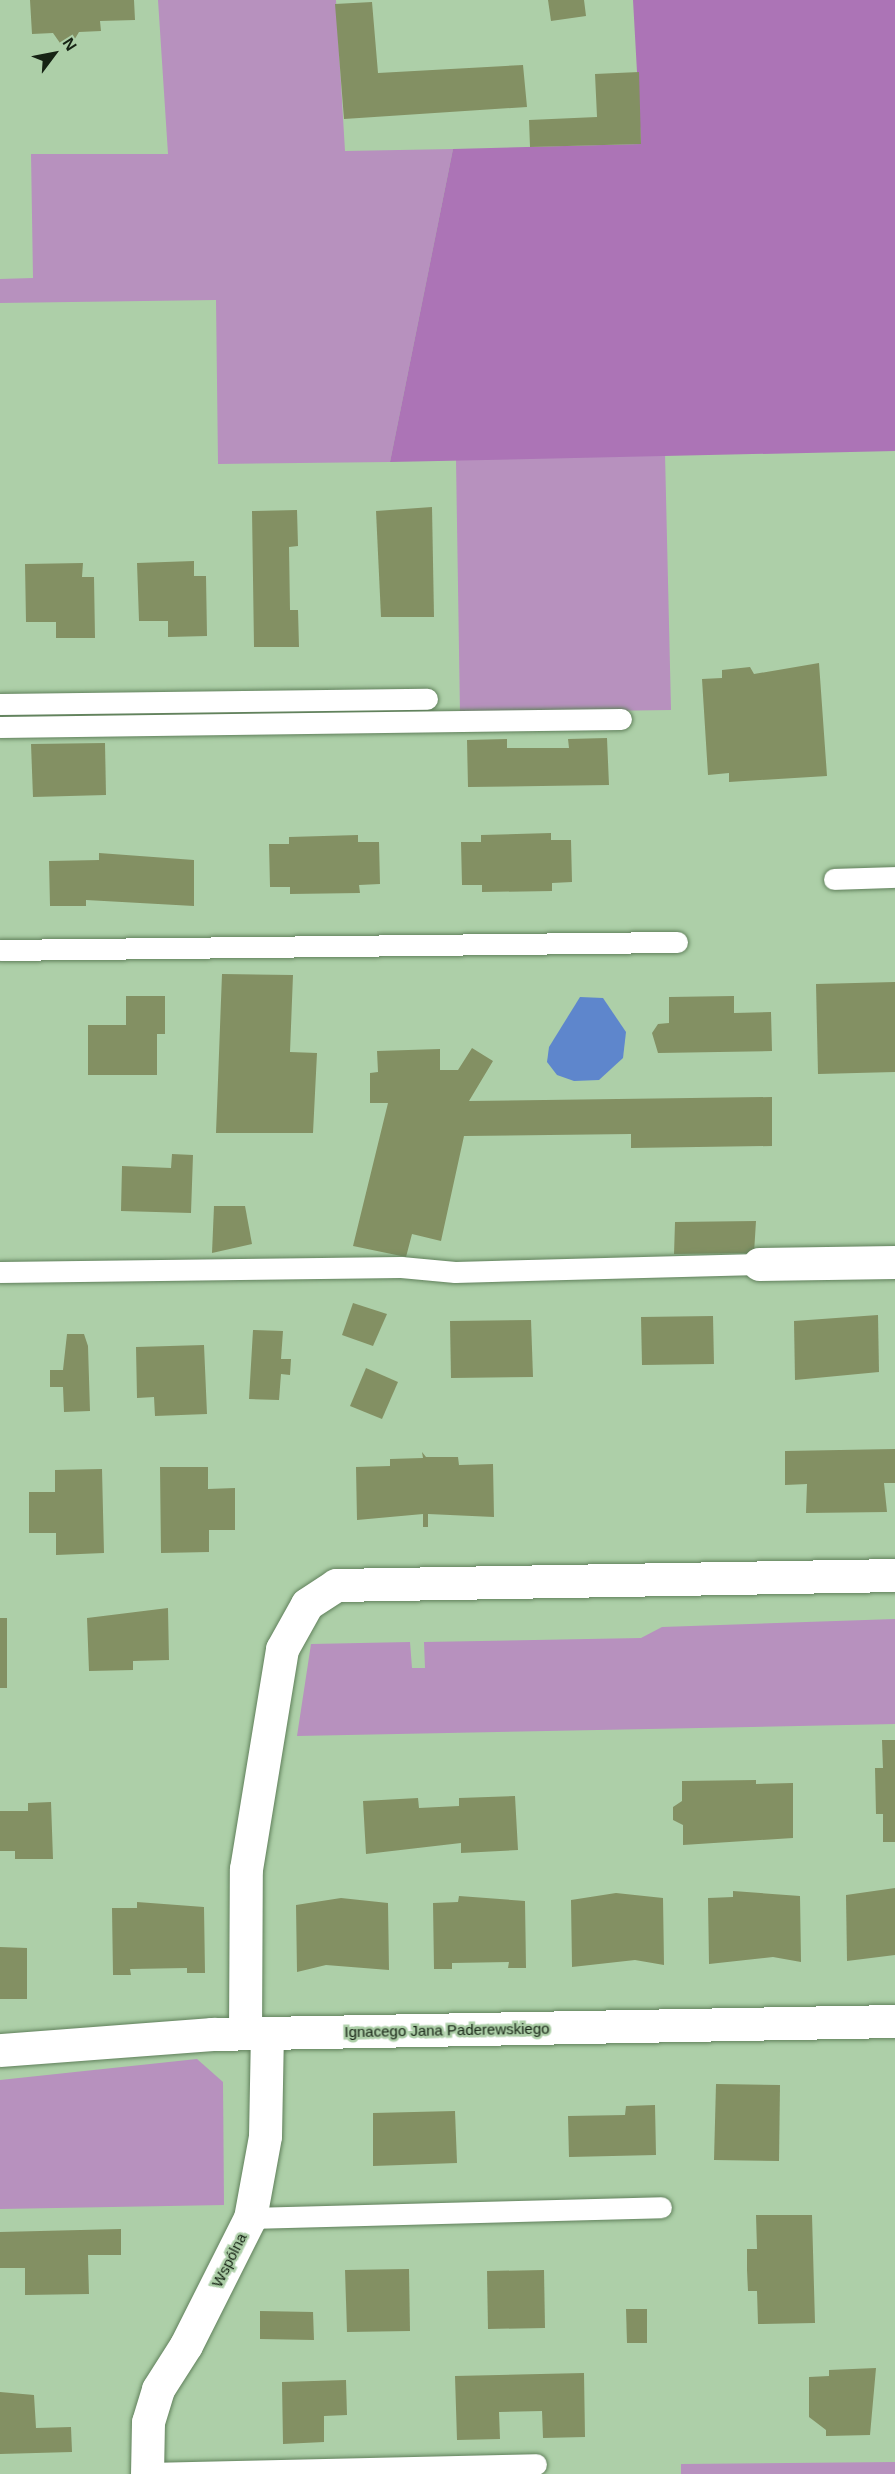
<!DOCTYPE html>
<html>
<head>
<meta charset="utf-8">
<style>
  body { margin:0 }
  #map { position:relative; width:895px; height:2474px; overflow:hidden; background:#adcfa8; font-family:Helvetica,sans-serif }
  div>[style] { position:absolute }
  [style*='--x'] { left:calc(var(--x)*1px); top:calc(var(--y)*1px); width:calc(var(--w)*1px); rotate:calc(var(--a)*1deg) }
  .green>* { inset:0; background:#b791be }
  .forest>* { inset:0; background:#ac74b6 }
  .water>* { inset:0; background:#5e86cc }
  .building>* { inset:0; background:#839063 }
  .roads { filter:drop-shadow(0 0 2px #60805b) drop-shadow(0 0 2px #60805b) }
  .lane>* { height:21px; margin:-10.5px; padding:0 10.5px; transform-origin:10.5px; border-radius:10.5px; background:#fff }
  .street>* { height:33px; margin:-16.5px; padding:0 16.5px; transform-origin:16.5px; border-radius:16.5px; background:#fff }
  span { translate:-50% -50%; white-space:nowrap; text-align:center; line-height:1.15; -webkit-text-stroke:5px #adcfa8; paint-order:stroke }
  .street-label { font-size:15px; color:#162314 }
  .north { position:absolute; left:24px; top:24px; width:60px; height:60px; -webkit-text-stroke:4px #adcfa8; paint-order:stroke; rotate:58deg; font-size:16px; font-weight:700; line-height:24px; text-align:center; color:#162314 }
  .north::after { content:''; display:block; margin:auto; width:21px; height:27px; background:#162314; clip-path:polygon(50% 0,100% 100%,50% 72%,0 100%) }
</style>
</head>
<body>
<div id="map">
  <div class="green">
    <div style="clip-path:polygon(158px 0,336px 0,345px 151px,453px 149px,390px 462px,218px 464px,216px 300px,0 303px,0 279px,33px 278px,31px 154px,168px 154px)"></div>
    <div style="clip-path:polygon(665px 454px,671px 710px,460px 713px,456px 460px)"></div>
    <div style="clip-path:polygon(895px 1619px,895px 1724px,297px 1736px,311px 1644px,410px 1642px,412px 1668px,425px 1668px,424px 1642px,641px 1638px,662px 1627px)"></div>
    <div style="clip-path:polygon(197px 2059px,223px 2082px,224px 2205px,0 2209px,0 2080px)"></div>
    <div style="clip-path:polygon(895px 2462px,895px 2474px,681px 2474px,681px 2464px)"></div>
  </div>
  <div class="forest">
    <div style="clip-path:polygon(633px 0,895px 0,895px 451px,390px 462px,453px 149px,641px 144px)"></div>
  </div>
  <div class="water">
    <div style="clip-path:polygon(580px 997px,603px 998px,626px 1032px,623px 1058px,599px 1080px,574px 1081px,557px 1075px,547px 1062px,549px 1047px)"></div>
  </div>
  <div class="building">
    <div style="clip-path:polygon(30px 0,134px 0,135px 20px,100px 21px,101px 31px,79px 32px,73px 42px,60px 43px,53px 33px,32px 34px)"></div>
    <div style="clip-path:polygon(548px 0,584px 0,586px 16px,551px 21px)"></div>
    <div style="clip-path:polygon(372px 2px,378px 73px,523px 65px,527px 107px,344px 119px,335px 4px)"></div>
    <div style="clip-path:polygon(639px 72px,641px 144px,530px 147px,529px 120px,597px 117px,595px 74px)"></div>
    <div style="clip-path:polygon(432px 507px,434px 617px,381px 617px,376px 511px)"></div>
    <div style="clip-path:polygon(297px 510px,298px 546px,289px 547px,290px 610px,298px 610px,299px 647px,254px 647px,252px 511px)"></div>
    <div style="clip-path:polygon(194px 561px,194px 576px,206px 576px,207px 636px,168px 637px,168px 621px,139px 621px,137px 563px)"></div>
    <div style="clip-path:polygon(83px 563px,82px 577px,94px 577px,95px 638px,56px 638px,56px 622px,26px 622px,25px 564px)"></div>
    <div style="clip-path:polygon(819px 663px,827px 776px,729px 782px,729px 773px,708px 775px,702px 679px,722px 678px,722px 670px,750px 667px,754px 674px)"></div>
    <div style="clip-path:polygon(607px 738px,609px 785px,468px 787px,467px 740px,507px 739px,507px 748px,569px 748px,568px 739px)"></div>
    <div style="clip-path:polygon(105px 743px,106px 795px,33px 797px,31px 744px)"></div>
    <div style="clip-path:polygon(551px 833px,551px 840px,571px 840px,572px 882px,552px 883px,552px 891px,482px 892px,482px 885px,462px 885px,461px 842px,481px 842px,481px 835px)"></div>
    <div style="clip-path:polygon(358px 835px,358px 842px,379px 842px,380px 884px,359px 885px,360px 893px,290px 894px,290px 887px,270px 887px,269px 844px,289px 844px,289px 837px)"></div>
    <div style="clip-path:polygon(99px 853px,194px 860px,194px 906px,86px 900px,86px 906px,50px 906px,49px 861px,99px 860px)"></div>
    <div style="clip-path:polygon(222px 974px,293px 975px,290px 1052px,317px 1053px,313px 1133px,216px 1133px)"></div>
    <div style="clip-path:polygon(895px 982px,895px 1072px,818px 1074px,816px 984px)"></div>
    <div style="clip-path:polygon(126px 996px,165px 996px,165px 1034px,157px 1034px,157px 1075px,88px 1075px,88px 1025px,126px 1025px)"></div>
    <div style="clip-path:polygon(734px 996px,734px 1013px,771px 1012px,772px 1051px,658px 1053px,652px 1033px,658px 1024px,669px 1023px,669px 997px)"></div>
    <div style="clip-path:polygon(472px 1048px,493px 1061px,469px 1101px,772px 1097px,772px 1146px,631px 1148px,631px 1134px,464px 1136px,441px 1241px,412px 1234px,406px 1257px,353px 1246px,388px 1103px,370px 1103px,370px 1073px,378px 1072px,377px 1051px,440px 1049px,440px 1070px,458px 1070px)"></div>
    <div style="clip-path:polygon(172px 1154px,193px 1155px,191px 1213px,121px 1211px,122px 1166px,171px 1168px)"></div>
    <div style="clip-path:polygon(214px 1206px,245px 1206px,252px 1244px,212px 1253px)"></div>
    <div style="clip-path:polygon(756px 1221px,754px 1253px,674px 1254px,675px 1222px)"></div>
    <div style="clip-path:polygon(353px 1303px,387px 1314px,373px 1346px,342px 1335px)"></div>
    <div style="clip-path:polygon(878px 1315px,879px 1372px,795px 1380px,794px 1321px)"></div>
    <div style="clip-path:polygon(713px 1316px,714px 1364px,642px 1365px,641px 1317px)"></div>
    <div style="clip-path:polygon(531px 1320px,533px 1377px,451px 1378px,450px 1321px)"></div>
    <div style="clip-path:polygon(253px 1330px,283px 1331px,281px 1359px,291px 1359px,290px 1375px,281px 1374px,279px 1400px,249px 1399px)"></div>
    <div style="clip-path:polygon(67px 1334px,84px 1334px,88px 1346px,90px 1411px,64px 1412px,63px 1387px,50px 1387px,50px 1370px,63px 1370px)"></div>
    <div style="clip-path:polygon(204px 1345px,207px 1414px,155px 1416px,154px 1397px,137px 1398px,136px 1347px)"></div>
    <div style="clip-path:polygon(366px 1368px,398px 1382px,382px 1419px,350px 1406px)"></div>
    <div style="clip-path:polygon(895px 1449px,895px 1483px,884px 1483px,887px 1512px,806px 1513px,807px 1484px,785px 1485px,785px 1451px)"></div>
    <div style="clip-path:polygon(422px 1452px,426px 1457px,458px 1457px,459px 1465px,493px 1464px,494px 1517px,428px 1514px,428px 1527px,423px 1527px,423px 1514px,357px 1520px,356px 1467px,390px 1466px,390px 1459px,423px 1458px)"></div>
    <div style="clip-path:polygon(160px 1467px,208px 1467px,208px 1489px,235px 1488px,235px 1530px,209px 1530px,209px 1552px,161px 1553px)"></div>
    <div style="clip-path:polygon(102px 1469px,104px 1553px,56px 1555px,56px 1533px,29px 1533px,29px 1492px,55px 1492px,55px 1470px)"></div>
    <div style="clip-path:polygon(168px 1608px,169px 1660px,133px 1661px,133px 1670px,89px 1671px,87px 1618px)"></div>
    <div style="clip-path:polygon(0 1618px,7px 1618px,7px 1688px,0 1688px)"></div>
    <div style="clip-path:polygon(882px 1740px,895px 1740px,895px 1842px,883px 1842px,883px 1814px,876px 1814px,875px 1768px,883px 1768px)"></div>
    <div style="clip-path:polygon(756px 1780px,756px 1784px,793px 1783px,793px 1838px,683px 1845px,683px 1825px,673px 1820px,673px 1807px,682px 1801px,682px 1781px)"></div>
    <div style="clip-path:polygon(515px 1796px,518px 1850px,461px 1853px,461px 1843px,366px 1854px,363px 1801px,418px 1798px,419px 1808px,459px 1806px,459px 1798px)"></div>
    <div style="clip-path:polygon(51px 1802px,53px 1859px,15px 1859px,15px 1851px,0 1851px,0 1811px,28px 1811px,28px 1803px)"></div>
    <div style="clip-path:polygon(895px 1888px,895px 1955px,847px 1961px,846px 1895px)"></div>
    <div style="clip-path:polygon(733px 1891px,800px 1896px,801px 1962px,773px 1957px,709px 1964px,708px 1898px,733px 1897px)"></div>
    <div style="clip-path:polygon(616px 1893px,663px 1898px,664px 1965px,635px 1960px,572px 1967px,571px 1900px)"></div>
    <div style="clip-path:polygon(459px 1896px,525px 1901px,526px 1968px,508px 1968px,509px 1962px,452px 1963px,452px 1969px,434px 1969px,433px 1903px,458px 1902px)"></div>
    <div style="clip-path:polygon(341px 1898px,388px 1903px,389px 1970px,326px 1965px,297px 1972px,296px 1905px)"></div>
    <div style="clip-path:polygon(137px 1902px,204px 1907px,205px 1973px,187px 1973px,187px 1968px,130px 1969px,131px 1975px,113px 1975px,112px 1908px,137px 1908px)"></div>
    <div style="clip-path:polygon(0 1947px,27px 1948px,27px 1999px,0 1999px)"></div>
    <div style="clip-path:polygon(716px 2084px,780px 2085px,779px 2161px,714px 2160px)"></div>
    <div style="clip-path:polygon(655px 2105px,656px 2155px,569px 2157px,568px 2116px,625px 2115px,626px 2106px)"></div>
    <div style="clip-path:polygon(455px 2111px,457px 2163px,373px 2166px,373px 2113px)"></div>
    <div style="clip-path:polygon(756px 2215px,812px 2215px,815px 2323px,758px 2324px,757px 2291px,748px 2291px,747px 2270px,747px 2249px,757px 2249px)"></div>
    <div style="clip-path:polygon(121px 2229px,121px 2255px,88px 2255px,89px 2294px,25px 2295px,25px 2268px,0 2268px,0 2232px)"></div>
    <div style="clip-path:polygon(409px 2269px,410px 2331px,347px 2332px,345px 2270px)"></div>
    <div style="clip-path:polygon(544px 2270px,545px 2328px,488px 2329px,487px 2271px)"></div>
    <div style="clip-path:polygon(626px 2309px,647px 2309px,647px 2343px,627px 2343px)"></div>
    <div style="clip-path:polygon(260px 2311px,313px 2312px,314px 2340px,260px 2339px)"></div>
    <div style="clip-path:polygon(876px 2368px,870px 2435px,826px 2436px,826px 2430px,809px 2417px,809px 2377px,829px 2376px,829px 2370px)"></div>
    <div style="clip-path:polygon(584px 2373px,585px 2437px,543px 2438px,542px 2411px,499px 2412px,500px 2439px,457px 2440px,455px 2376px)"></div>
    <div style="clip-path:polygon(346px 2380px,347px 2415px,324px 2416px,324px 2442px,283px 2444px,282px 2382px)"></div>
    <div style="clip-path:polygon(0 2392px,34px 2395px,36px 2428px,71px 2427px,72px 2452px,0 2454px)"></div>
  </div>
  <div class="roads">
    <div class="lane">
      <div style="--x:0;--y:704;--w:427;--a:-0.7"></div>
      <div style="--x:0;--y:727;--w:621;--a:-0.74"></div>
      <div style="--x:834;--y:879;--w:61;--a:-1.9"></div>
      <div style="--x:0;--y:950;--w:677;--a:-0.68"></div>
      <div style="--x:0;--y:1272;--w:401;--a:-0.7"></div>
      <div style="--x:401;--y:1267;--w:54;--a:5.3"></div>
      <div style="--x:455;--y:1272;--w:304;--a:-1.5"></div>
      <div style="--x:250;--y:2218;--w:411;--a:-1.5"></div>
      <div style="--x:147;--y:2473;--w:389;--a:-1.3"></div>
    </div>
    <div class="street">
      <div style="--x:759;--y:1264;--w:136;--a:-0.8"></div>
      <div style="--x:245;--y:2033;--w:164;--a:-89.7"></div>
      <div style="--x:246;--y:1869;--w:223;--a:-80.7"></div>
      <div style="--x:282;--y:1649;--w:51;--a:-60.9"></div>
      <div style="--x:307;--y:1604;--w:35;--a:-33"></div>
      <div style="--x:336;--y:1585;--w:559;--a:-1.02"></div>
      <div style="--x:0;--y:2050;--w:213;--a:-4.3"></div>
      <div style="--x:212;--y:2034;--w:683;--a:-1.09"></div>
      <div style="--x:147;--y:2474;--w:52;--a:-88.9"></div>
      <div style="--x:148;--y:2422;--w:34;--a:-73"></div>
      <div style="--x:158;--y:2389;--w:52;--a:-57.5"></div>
      <div style="--x:186;--y:2345;--w:142;--a:-63.3"></div>
      <div style="--x:250;--y:2218;--w:83;--a:-79.6"></div>
      <div style="--x:265;--y:2136;--w:103;--a:-88.9"></div>
    </div>
  </div>
  <div class="street-label">
    <span style="left:447px;top:2030px;rotate:-1deg">Ignacego Jana Paderewskiego</span>
    <span style="left:229px;top:2260px;rotate:-63deg">Wspólna</span>
  </div>
  <div class="north">N</div>
</div>
</body>
</html>
